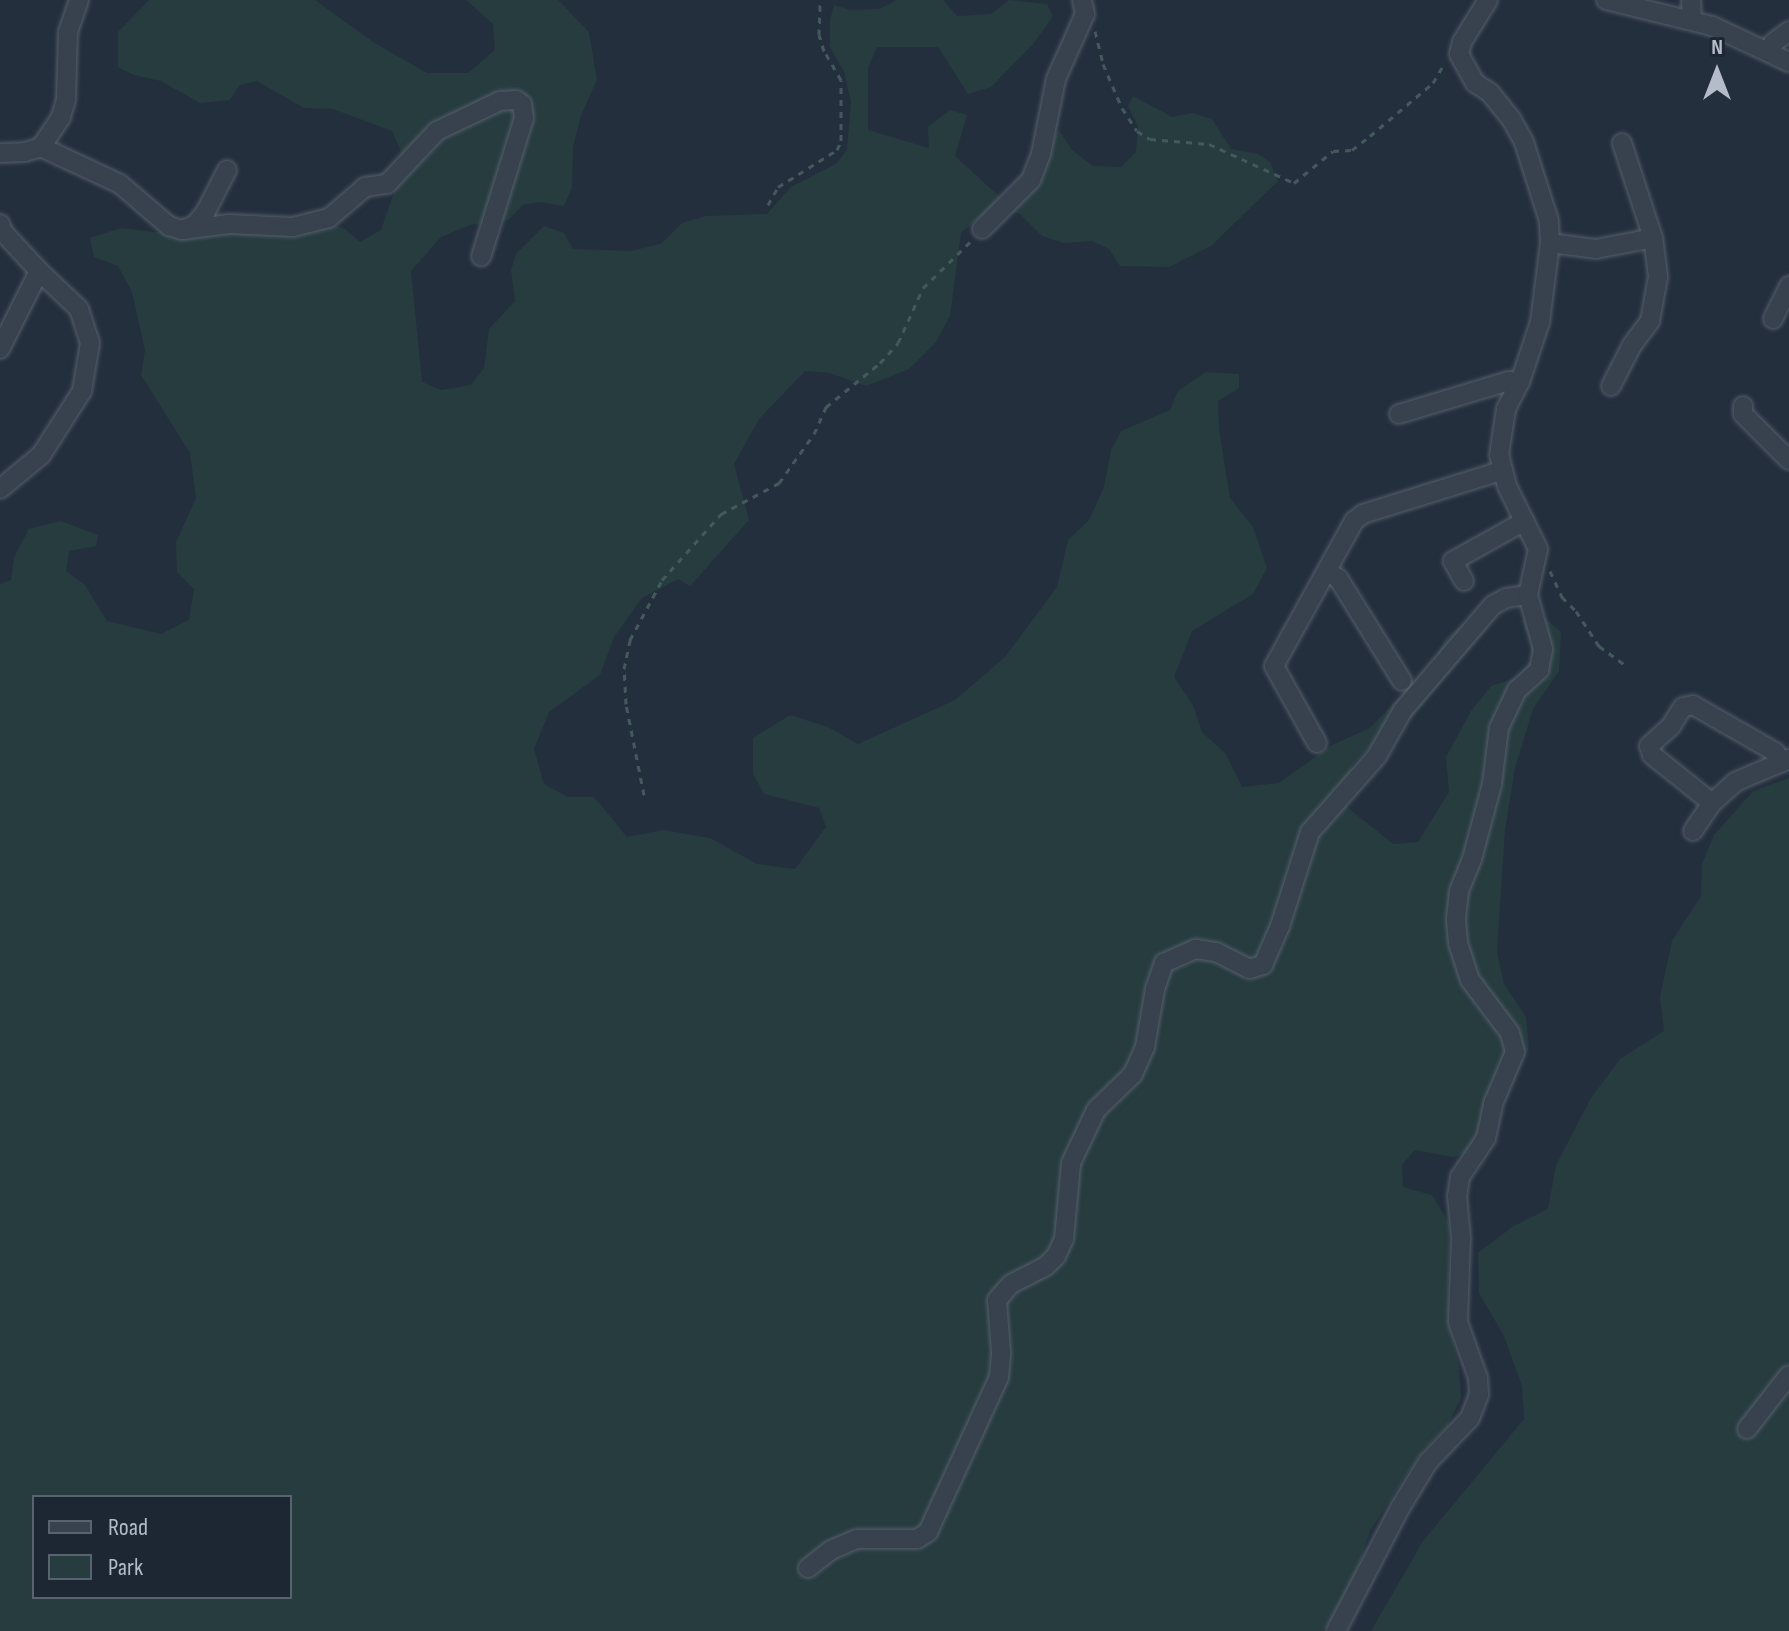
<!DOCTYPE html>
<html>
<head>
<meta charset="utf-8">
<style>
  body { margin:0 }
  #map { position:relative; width:1789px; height:1631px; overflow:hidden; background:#242f3e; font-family:"Sofia Sans Condensed",sans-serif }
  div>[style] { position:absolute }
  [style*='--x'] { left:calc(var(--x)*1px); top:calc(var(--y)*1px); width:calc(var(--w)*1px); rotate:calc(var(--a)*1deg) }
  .green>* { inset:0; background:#263c3f }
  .path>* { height:3px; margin-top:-1.5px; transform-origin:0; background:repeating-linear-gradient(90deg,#44595c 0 6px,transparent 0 12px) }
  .roads { filter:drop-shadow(0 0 2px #565f6c) drop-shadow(0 0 2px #565f6c) }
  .minor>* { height:18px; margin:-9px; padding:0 9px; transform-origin:9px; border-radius:9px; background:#38414e }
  span { translate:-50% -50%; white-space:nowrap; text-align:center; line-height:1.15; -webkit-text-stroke:6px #1d2633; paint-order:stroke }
  .legend { position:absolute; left:32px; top:1495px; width:260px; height:104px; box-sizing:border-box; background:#1d2633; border:2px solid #59626f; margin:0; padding:10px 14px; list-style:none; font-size:24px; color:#b4bcc9 }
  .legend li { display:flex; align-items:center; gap:16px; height:40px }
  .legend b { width:40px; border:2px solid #59626f }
  .north { position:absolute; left:1677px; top:32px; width:80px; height:80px; -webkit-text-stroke:6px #1d2633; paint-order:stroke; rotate:0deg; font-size:22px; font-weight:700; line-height:32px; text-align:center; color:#b4bcc9 }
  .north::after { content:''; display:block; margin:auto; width:28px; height:36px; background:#b4bcc9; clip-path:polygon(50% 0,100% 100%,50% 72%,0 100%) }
</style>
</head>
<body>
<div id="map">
  <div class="green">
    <div style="clip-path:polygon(evenodd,149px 0,315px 0,373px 42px,427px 73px,468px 73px,495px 50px,493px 24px,466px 0,558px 0,589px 32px,597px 80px,581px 115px,573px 147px,572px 188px,564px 206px,539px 202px,523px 205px,508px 220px,470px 225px,441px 237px,411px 271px,422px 382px,441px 390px,471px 385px,484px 368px,489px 329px,515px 301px,511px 270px,516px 254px,544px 226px,564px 233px,573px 249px,630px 251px,661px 244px,682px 223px,706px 216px,767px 214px,791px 187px,836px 164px,847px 150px,851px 102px,844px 72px,830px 47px,830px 20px,834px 5px,850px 10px,879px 9px,897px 0,943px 0,957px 16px,991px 14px,1009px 0,1047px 4px,1053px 16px,1034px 43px,991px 87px,968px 94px,938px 47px,877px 47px,868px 68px,868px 130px,929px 148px,928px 127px,950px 110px,967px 115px,955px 156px,1003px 200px,1059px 130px,1072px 150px,1093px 166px,1121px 167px,1136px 152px,1138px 126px,1128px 106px,1133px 96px,1172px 117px,1192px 113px,1212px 119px,1231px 149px,1258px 154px,1270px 162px,1278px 181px,1211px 246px,1169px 267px,1120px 266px,1109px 249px,1092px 241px,1064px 243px,1042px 236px,1019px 213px,982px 215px,961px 233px,950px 316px,936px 342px,909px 369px,866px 386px,830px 373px,805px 371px,759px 419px,734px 464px,749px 520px,690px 586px,678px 579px,642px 598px,614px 637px,600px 675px,549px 712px,534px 749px,544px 784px,568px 797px,594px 797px,627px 837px,663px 830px,710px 838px,757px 864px,795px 869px,826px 827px,819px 808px,764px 794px,753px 774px,753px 738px,790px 715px,828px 727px,858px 744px,955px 700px,1005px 657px,1057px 587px,1068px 540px,1089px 520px,1104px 487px,1111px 450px,1121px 431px,1170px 410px,1178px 391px,1206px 372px,1239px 374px,1239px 388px,1218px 401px,1219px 429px,1230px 498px,1253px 527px,1267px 568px,1253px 594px,1192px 631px,1174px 677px,1193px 705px,1202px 732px,1226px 754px,1242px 787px,1279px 783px,1332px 745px,1370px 728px,1433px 662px,1446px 637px,1491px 603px,1496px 618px,1412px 718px,1377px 740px,1352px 765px,1347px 807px,1393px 844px,1418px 842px,1449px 792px,1446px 757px,1471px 711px,1491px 686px,1516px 678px,1531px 660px,1531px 643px,1522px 621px,1540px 614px,1561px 632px,1559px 671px,1533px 709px,1515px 768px,1505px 830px,1497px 952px,1504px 984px,1526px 1017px,1529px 1046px,1507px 1097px,1484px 1124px,1471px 1152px,1454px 1157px,1415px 1150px,1402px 1165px,1403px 1187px,1432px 1195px,1449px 1223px,1448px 1319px,1459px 1368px,1461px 1398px,1447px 1427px,1423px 1450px,1370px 1531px,1350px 1593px,1323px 1631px,0 1631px,0 584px,11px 580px,14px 557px,29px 529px,61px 521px,98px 535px,96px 546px,69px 551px,66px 571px,85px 585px,107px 621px,161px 634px,189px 620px,194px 589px,177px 572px,176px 542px,196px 498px,190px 453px,141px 375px,145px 350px,132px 292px,118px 266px,94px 257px,90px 238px,121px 228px,155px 232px,328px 223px,345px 229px,360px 242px,381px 230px,405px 161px,392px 131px,333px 109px,304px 108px,257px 81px,240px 85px,230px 100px,200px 103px,161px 81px,134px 75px,118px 67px,118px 32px,149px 0,34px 1497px,290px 1497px,290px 1597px,34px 1597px,34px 1497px)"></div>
    <div style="clip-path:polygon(1789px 778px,1789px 1631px,1371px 1631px,1423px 1541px,1524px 1419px,1522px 1386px,1504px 1336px,1479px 1293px,1478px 1253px,1512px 1227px,1548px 1209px,1556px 1165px,1591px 1098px,1620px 1059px,1664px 1031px,1660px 997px,1672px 941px,1701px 896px,1702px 864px,1714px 835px,1753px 791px)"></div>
  </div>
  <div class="path">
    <div style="--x:1095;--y:31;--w:34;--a:76"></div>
    <div style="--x:1103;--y:64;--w:48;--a:66.6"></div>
    <div style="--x:1122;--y:108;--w:27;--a:57"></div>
    <div style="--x:1137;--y:131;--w:15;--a:32"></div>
    <div style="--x:1150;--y:139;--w:59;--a:4.8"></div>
    <div style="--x:1209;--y:144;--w:94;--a:24.6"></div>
    <div style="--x:1294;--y:183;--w:50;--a:-39.4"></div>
    <div style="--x:1333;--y:151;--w:19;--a:-3"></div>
    <div style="--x:1352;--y:150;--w:23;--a:-38"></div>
    <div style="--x:1370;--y:136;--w:82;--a:-40.1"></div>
    <div style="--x:1433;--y:83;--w:24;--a:-60"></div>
    <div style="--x:768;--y:205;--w:21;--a:-61"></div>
    <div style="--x:778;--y:187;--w:70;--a:-32.1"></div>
    <div style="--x:837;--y:150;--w:10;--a:-66"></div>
    <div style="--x:841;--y:141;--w:61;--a:-90"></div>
    <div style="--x:841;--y:80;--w:34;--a:-120"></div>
    <div style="--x:824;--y:51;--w:17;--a:-107"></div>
    <div style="--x:819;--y:35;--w:35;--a:-88"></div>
    <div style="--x:1550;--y:571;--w:29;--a:65"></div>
    <div style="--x:1562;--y:597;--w:20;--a:45"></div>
    <div style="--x:1576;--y:611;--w:42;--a:56.7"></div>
    <div style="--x:1599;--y:646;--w:34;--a:36"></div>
    <div style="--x:644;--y:795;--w:93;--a:-101.2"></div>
    <div style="--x:626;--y:704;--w:35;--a:-93"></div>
    <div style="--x:624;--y:669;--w:30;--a:-78"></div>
    <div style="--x:630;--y:640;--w:68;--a:-61.9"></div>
    <div style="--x:662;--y:580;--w:89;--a:-48.2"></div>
    <div style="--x:721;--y:514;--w:66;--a:-28.1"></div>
    <div style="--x:779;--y:483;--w:60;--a:-54.5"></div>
    <div style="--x:814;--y:434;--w:30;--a:-66"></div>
    <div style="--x:826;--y:407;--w:70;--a:-39.2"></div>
    <div style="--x:880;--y:363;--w:27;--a:-48"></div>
    <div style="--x:898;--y:343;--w:60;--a:-65.6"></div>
    <div style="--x:923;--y:288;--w:67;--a:-44.4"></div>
  </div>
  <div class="roads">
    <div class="minor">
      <div style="--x:1606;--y:0;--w:109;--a:13.8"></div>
      <div style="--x:1712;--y:26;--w:85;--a:25.1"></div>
      <div style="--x:1691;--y:0;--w:21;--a:87"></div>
      <div style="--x:1770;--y:52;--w:9;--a:-72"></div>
      <div style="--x:1773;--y:43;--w:20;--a:-37"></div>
      <div style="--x:41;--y:147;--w:87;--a:25.1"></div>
      <div style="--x:120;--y:184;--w:65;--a:40.6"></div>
      <div style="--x:169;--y:226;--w:14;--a:17"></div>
      <div style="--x:182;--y:230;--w:47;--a:-7.3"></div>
      <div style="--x:229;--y:224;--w:64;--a:2.7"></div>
      <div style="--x:293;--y:227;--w:37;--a:-14"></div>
      <div style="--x:329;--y:218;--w:48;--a:-40.7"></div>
      <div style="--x:365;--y:187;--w:22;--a:-8"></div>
      <div style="--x:387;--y:184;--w:73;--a:-46.7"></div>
      <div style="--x:437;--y:131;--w:70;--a:-25.5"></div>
      <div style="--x:500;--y:101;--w:16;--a:-4"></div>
      <div style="--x:516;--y:100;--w:7;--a:34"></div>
      <div style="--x:522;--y:104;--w:14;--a:82"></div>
      <div style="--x:524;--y:118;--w:145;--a:107.2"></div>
      <div style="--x:0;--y:153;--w:25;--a:-2"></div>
      <div style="--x:25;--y:152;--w:17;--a:-17"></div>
      <div style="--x:41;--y:147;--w:36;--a:-56"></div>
      <div style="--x:61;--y:117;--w:19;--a:-74"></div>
      <div style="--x:66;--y:99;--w:67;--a:-88.3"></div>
      <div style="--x:68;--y:32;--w:34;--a:-71"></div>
      <div style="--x:0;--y:224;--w:9;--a:69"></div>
      <div style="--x:3;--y:232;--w:53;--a:47.3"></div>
      <div style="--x:39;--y:271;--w:55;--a:43.5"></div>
      <div style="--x:79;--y:309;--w:36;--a:72"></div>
      <div style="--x:90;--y:343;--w:49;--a:99.5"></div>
      <div style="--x:82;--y:391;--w:76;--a:122.6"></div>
      <div style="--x:41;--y:455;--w:53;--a:140.3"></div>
      <div style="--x:185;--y:229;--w:12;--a:-24"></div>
      <div style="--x:196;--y:224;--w:16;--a:-52"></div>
      <div style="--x:206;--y:211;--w:46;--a:-62.9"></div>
      <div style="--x:982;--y:229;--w:69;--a:-45"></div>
      <div style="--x:1031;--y:180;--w:28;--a:-69"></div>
      <div style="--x:1041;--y:154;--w:76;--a:-78.7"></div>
      <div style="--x:1056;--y:79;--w:71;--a:-66"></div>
      <div style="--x:1085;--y:14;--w:14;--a:-102"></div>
      <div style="--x:1550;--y:243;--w:46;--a:7.4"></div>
      <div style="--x:1596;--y:249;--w:58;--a:-10.9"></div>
      <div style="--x:1653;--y:238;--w:100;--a:-108.1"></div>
      <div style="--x:1773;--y:319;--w:37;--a:-64"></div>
      <div style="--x:0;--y:349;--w:87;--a:-63.4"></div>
      <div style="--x:1611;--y:386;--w:46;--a:-62.9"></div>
      <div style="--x:1632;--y:345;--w:30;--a:-53"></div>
      <div style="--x:1650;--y:321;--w:45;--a:-79.7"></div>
      <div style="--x:1658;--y:277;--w:39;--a:-97"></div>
      <div style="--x:1743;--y:406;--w:8;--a:90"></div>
      <div style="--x:1743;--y:414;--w:65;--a:45"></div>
      <div style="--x:1399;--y:414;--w:115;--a:-16.7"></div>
      <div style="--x:1509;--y:381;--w:11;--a:5"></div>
      <div style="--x:1327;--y:572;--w:13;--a:29"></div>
      <div style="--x:1338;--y:578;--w:121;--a:58.1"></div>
      <div style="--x:1464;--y:581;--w:23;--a:-119"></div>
      <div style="--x:1453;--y:561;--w:82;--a:-29.1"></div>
      <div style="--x:1317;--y:743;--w:88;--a:-119.2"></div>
      <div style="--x:1274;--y:666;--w:166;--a:-61.1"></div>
      <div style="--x:1354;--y:521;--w:11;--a:-38"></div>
      <div style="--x:1363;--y:514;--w:145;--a:-17.3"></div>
      <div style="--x:1712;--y:803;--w:77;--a:-141.3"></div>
      <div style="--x:1652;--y:755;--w:9;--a:-108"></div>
      <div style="--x:1649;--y:746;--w:30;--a:-42"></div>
      <div style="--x:1671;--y:726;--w:22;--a:-58"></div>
      <div style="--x:1683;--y:707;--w:10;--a:-11"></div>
      <div style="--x:1693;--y:705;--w:95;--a:29.8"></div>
      <div style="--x:1775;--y:752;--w:12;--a:59"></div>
      <div style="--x:1693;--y:831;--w:34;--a:-56"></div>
      <div style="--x:1712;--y:803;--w:31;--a:-42"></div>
      <div style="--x:1735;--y:782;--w:59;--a:-23.1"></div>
      <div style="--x:1747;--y:1429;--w:68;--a:-52.1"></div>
      <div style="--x:808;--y:1568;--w:29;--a:-38"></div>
      <div style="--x:831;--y:1550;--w:28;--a:-23"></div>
      <div style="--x:857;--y:1539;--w:60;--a:0"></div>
      <div style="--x:917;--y:1539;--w:13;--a:-32"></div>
      <div style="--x:928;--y:1532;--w:170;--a:-65.4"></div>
      <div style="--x:999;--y:1377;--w:25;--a:-85"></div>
      <div style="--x:1001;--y:1352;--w:52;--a:-94.4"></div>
      <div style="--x:997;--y:1300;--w:21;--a:-49"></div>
      <div style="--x:1011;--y:1284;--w:38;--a:-27"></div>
      <div style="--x:1045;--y:1267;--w:16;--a:-45"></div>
      <div style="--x:1056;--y:1256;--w:19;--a:-65"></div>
      <div style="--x:1064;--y:1239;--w:76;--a:-84.7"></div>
      <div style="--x:1071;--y:1163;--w:59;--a:-64.7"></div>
      <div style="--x:1096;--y:1110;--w:52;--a:-44.2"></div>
      <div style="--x:1133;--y:1074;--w:30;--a:-66"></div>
      <div style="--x:1145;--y:1047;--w:59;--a:-80.2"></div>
      <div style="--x:1155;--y:989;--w:28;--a:-71"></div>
      <div style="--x:1164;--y:963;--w:35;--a:-24"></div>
      <div style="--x:1196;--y:949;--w:20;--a:9"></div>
      <div style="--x:1216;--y:952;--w:37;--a:27"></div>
      <div style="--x:1249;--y:969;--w:15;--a:-16"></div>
      <div style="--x:1263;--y:965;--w:43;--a:-66.4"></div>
      <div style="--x:1280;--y:926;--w:99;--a:-72.3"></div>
      <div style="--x:1310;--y:832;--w:101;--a:-48.6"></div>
      <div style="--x:1377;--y:756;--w:53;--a:-60.5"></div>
      <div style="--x:1403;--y:710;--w:138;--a:-49.4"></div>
      <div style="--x:1493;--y:605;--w:15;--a:-28"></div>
      <div style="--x:1506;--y:598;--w:22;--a:-8"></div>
      <div style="--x:1336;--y:1631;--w:139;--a:-62.5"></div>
      <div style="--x:1400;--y:1508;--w:54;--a:-58.7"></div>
      <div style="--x:1428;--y:1462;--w:61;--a:-46.3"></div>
      <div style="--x:1470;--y:1418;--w:25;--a:-69"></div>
      <div style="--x:1479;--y:1395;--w:17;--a:-93"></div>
      <div style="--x:1478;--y:1378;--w:59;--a:-109.7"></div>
      <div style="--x:1458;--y:1322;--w:84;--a:-88"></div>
      <div style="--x:1461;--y:1238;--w:42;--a:-95.4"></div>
      <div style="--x:1457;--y:1196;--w:19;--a:-81"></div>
      <div style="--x:1460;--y:1177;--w:47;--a:-56.3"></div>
      <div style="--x:1486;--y:1138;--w:35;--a:-78"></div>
      <div style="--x:1493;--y:1104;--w:56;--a:-67.1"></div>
      <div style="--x:1515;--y:1052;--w:20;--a:-105"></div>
      <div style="--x:1510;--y:1033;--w:66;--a:-127"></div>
      <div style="--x:1470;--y:980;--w:39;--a:-108"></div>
      <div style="--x:1458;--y:943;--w:24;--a:-95"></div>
      <div style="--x:1456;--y:919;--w:28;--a:-84"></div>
      <div style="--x:1459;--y:891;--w:35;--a:-68"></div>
      <div style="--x:1472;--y:859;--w:78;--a:-75.1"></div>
      <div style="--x:1492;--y:784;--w:56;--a:-82.9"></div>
      <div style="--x:1499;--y:728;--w:42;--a:-64.7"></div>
      <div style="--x:1517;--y:690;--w:30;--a:-42"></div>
      <div style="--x:1539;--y:670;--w:21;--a:-79"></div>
      <div style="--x:1543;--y:649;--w:56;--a:-105.5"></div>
      <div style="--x:1528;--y:595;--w:47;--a:-77.7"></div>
      <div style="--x:1538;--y:549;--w:70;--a:-116.2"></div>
      <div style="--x:1507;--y:486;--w:32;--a:-104"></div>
      <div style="--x:1499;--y:455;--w:47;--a:-81.3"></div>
      <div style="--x:1506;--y:409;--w:30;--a:-63"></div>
      <div style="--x:1520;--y:382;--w:63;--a:-71.6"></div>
      <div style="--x:1540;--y:322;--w:80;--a:-82.8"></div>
      <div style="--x:1550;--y:243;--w:22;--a:-93"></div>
      <div style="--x:1549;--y:221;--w:83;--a:-107.6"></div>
      <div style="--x:1524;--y:142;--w:25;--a:-119"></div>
      <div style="--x:1512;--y:120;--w:36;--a:-129"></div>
      <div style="--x:1489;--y:92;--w:17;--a:-147"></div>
      <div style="--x:1475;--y:83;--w:33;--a:-119"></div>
      <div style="--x:1459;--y:54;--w:12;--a:-76"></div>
      <div style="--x:1462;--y:42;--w:49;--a:-58.2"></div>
    </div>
  </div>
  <ul class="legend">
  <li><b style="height:10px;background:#38414e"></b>Road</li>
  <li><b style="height:22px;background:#263c3f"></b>Park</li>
  </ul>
  <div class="north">N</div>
</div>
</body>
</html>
